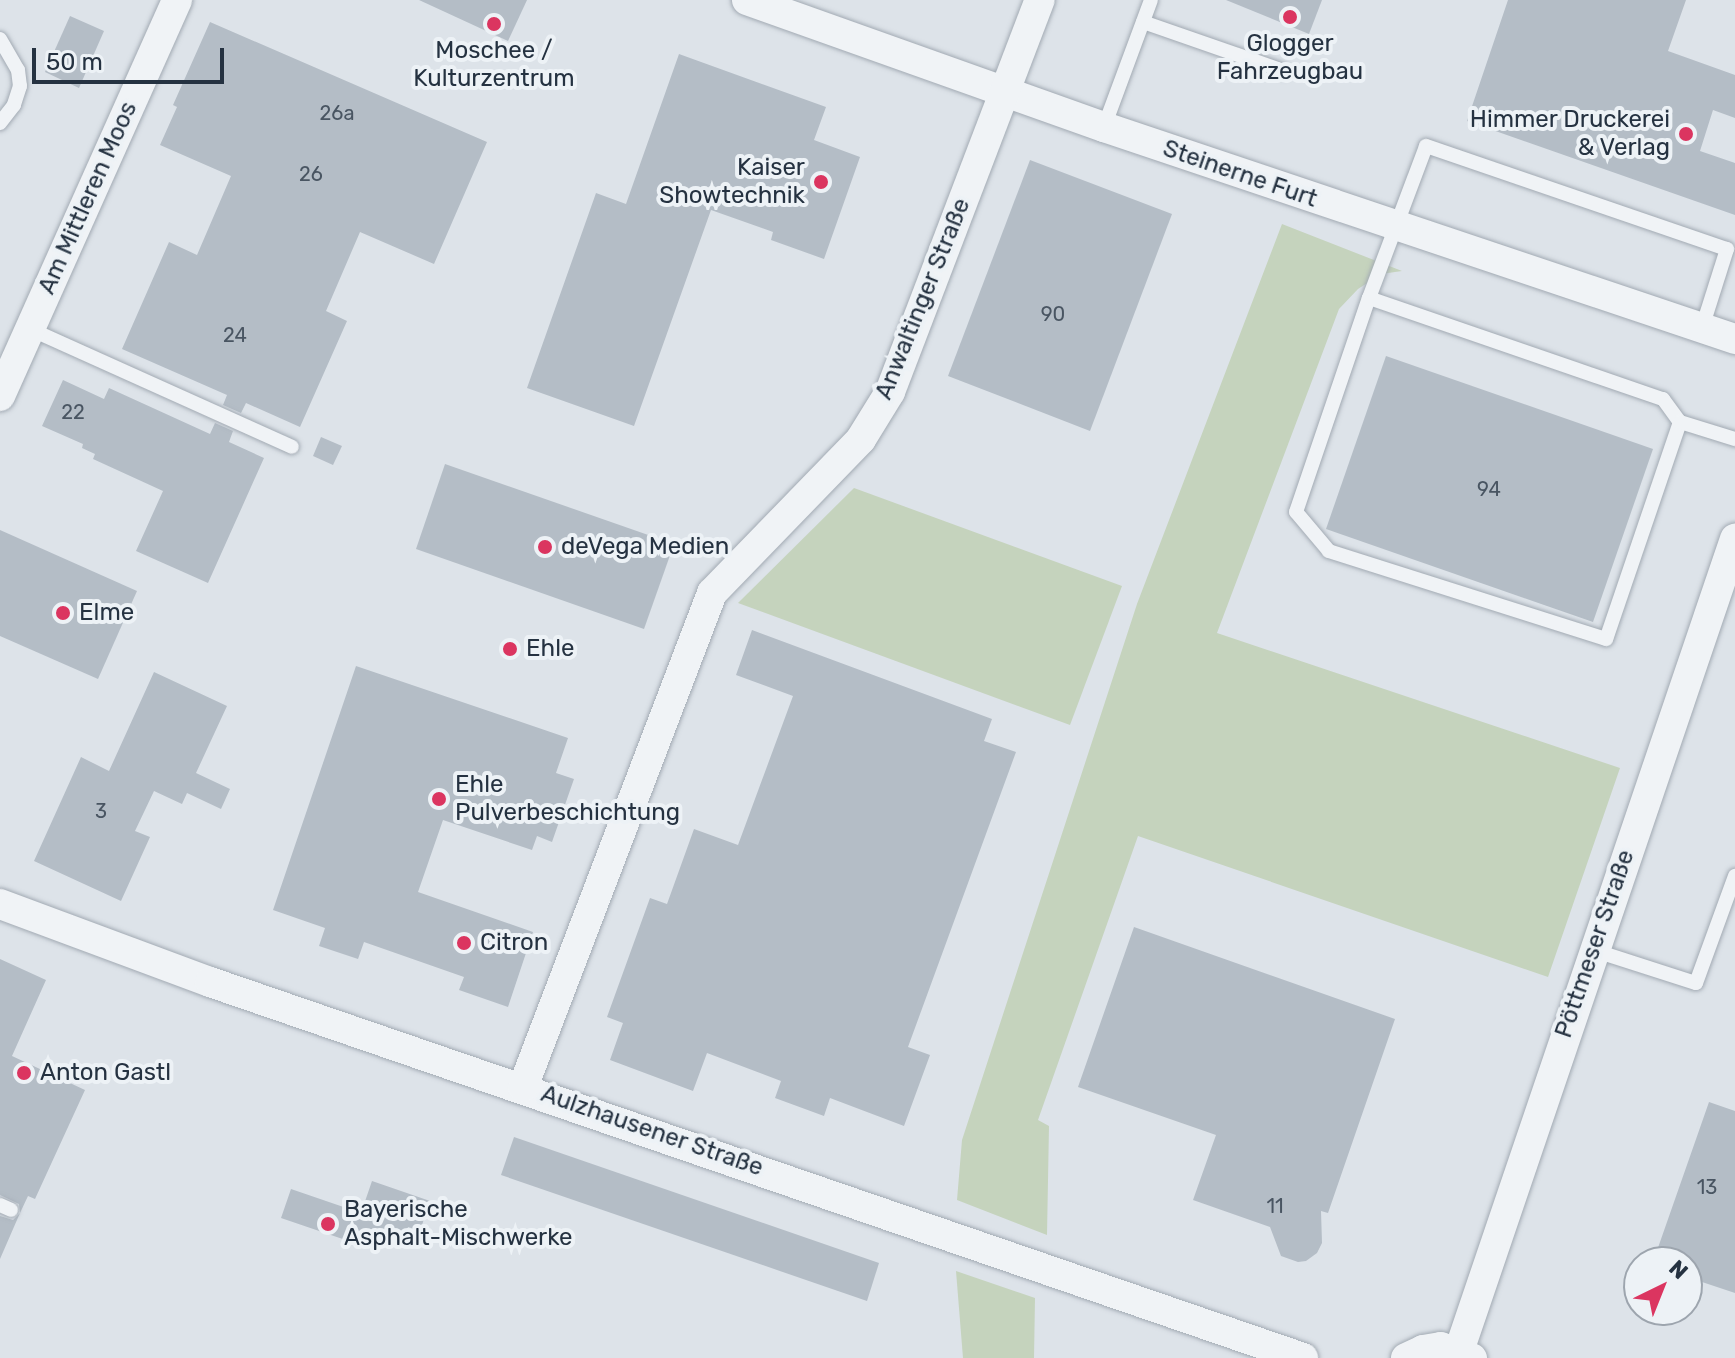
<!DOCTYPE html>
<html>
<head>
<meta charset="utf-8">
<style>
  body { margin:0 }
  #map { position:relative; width:1735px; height:1358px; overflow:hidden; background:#dde3e9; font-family:Rubik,sans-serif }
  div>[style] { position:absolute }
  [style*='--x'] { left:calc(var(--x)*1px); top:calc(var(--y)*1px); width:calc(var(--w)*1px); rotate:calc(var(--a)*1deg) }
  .green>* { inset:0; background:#c5d3bd }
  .building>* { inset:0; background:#b4bdc6 }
  .roads { filter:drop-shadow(0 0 2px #a2aab3) drop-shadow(0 0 2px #a2aab3) }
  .service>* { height:14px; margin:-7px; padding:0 7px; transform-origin:7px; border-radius:7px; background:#f0f3f6 }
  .minor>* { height:30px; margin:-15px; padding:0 15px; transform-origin:15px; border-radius:15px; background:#f0f3f6 }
  .dots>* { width:22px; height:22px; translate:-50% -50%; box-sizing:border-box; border:4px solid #edf2f6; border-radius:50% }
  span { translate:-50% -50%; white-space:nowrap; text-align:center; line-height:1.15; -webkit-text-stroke:8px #edf2f6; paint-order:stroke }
  .number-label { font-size:20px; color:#495562 }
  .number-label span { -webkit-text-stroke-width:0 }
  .poi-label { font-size:24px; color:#253241 }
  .right { translate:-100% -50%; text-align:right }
  .left { translate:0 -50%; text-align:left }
  .street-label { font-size:24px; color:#253241 }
  .north { position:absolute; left:1623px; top:1246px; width:80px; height:80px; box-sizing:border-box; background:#edf2f6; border:2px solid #9da5ae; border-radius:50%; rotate:43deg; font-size:22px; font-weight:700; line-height:32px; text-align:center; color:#253241 }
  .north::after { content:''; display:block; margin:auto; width:28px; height:36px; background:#db3560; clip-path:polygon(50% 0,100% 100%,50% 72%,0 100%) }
  .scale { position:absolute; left:32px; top:48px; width:192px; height:36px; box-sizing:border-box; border:4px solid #253241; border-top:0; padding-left:10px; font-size:24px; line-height:28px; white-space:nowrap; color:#253241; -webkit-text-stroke:6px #edf2f6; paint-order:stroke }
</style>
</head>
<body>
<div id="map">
  <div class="green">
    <div style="clip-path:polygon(1282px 224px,1402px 271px,1381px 274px,1358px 289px,1339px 309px,1217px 633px,1620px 768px,1548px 977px,1138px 836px,1038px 1120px,1049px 1126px,1047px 1235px,957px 1200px,962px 1140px,1137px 604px)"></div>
    <div style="clip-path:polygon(854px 488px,1122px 586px,1070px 725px,738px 603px)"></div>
    <div style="clip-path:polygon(956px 1271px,1035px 1298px,1034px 1358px,963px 1358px)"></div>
  </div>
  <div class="building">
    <div style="clip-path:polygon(419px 0,527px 0,508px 41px)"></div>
    <div style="clip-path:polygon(1226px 0,1322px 0,1309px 34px)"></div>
    <div style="clip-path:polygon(1508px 0,1686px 0,1668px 51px,1735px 75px,1735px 118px,1713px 110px,1700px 151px,1735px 163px,1735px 215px,1467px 121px)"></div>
    <div style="clip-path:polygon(70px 16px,104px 31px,79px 88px,45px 72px)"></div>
    <div style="clip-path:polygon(210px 22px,487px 142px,434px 264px,360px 232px,326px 311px,347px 321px,300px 427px,246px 403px,241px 413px,223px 405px,227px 395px,122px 349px,169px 242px,197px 255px,231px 176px,160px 145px,177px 107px,173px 105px)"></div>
    <div style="clip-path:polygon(679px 54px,826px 107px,814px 140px,860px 157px,824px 259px,771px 240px,773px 232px,711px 210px,634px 426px,527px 388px,596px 193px,626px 204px)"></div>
    <div style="clip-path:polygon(1030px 160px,1172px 214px,1090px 431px,948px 376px)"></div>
    <div style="clip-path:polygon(1386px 356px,1653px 449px,1593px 622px,1326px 529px)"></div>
    <div style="clip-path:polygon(63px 380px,104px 399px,109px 388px,210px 434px,215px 423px,233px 431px,229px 442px,264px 458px,208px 583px,136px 551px,163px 491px,93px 459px,95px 454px,82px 448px,83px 444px,42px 426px)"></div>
    <div style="clip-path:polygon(321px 437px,342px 446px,333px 465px,313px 456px)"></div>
    <div style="clip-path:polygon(445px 464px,674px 544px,644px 629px,416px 549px)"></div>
    <div style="clip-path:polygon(0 530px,137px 591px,98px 679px,0 636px)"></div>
    <div style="clip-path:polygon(752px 630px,992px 719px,984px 741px,1016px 752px,908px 1047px,930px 1055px,904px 1126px,830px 1098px,824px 1116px,775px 1098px,781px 1081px,707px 1053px,693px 1091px,610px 1060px,623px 1023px,607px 1017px,650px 898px,667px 904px,694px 829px,738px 845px,793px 696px,736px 675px)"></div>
    <div style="clip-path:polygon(356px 666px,568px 738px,556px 773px,574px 779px,552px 842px,537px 836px,532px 850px,443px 820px,418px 892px,533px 932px,508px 1007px,459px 990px,464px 977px,364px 942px,358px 959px,319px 946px,325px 928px,273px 910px)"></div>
    <div style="clip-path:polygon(154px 672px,227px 706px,196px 773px,230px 789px,221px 809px,187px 793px,182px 804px,154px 791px,135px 831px,150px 837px,121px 901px,34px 861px,81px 757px,109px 771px)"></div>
    <div style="clip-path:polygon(1134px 927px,1395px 1019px,1328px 1213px,1321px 1211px,1322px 1243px,1317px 1253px,1306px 1261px,1298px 1262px,1281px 1256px,1270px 1227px,1193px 1200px,1216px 1135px,1078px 1087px)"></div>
    <div style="clip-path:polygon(0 959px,46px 980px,12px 1056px,85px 1090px,35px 1199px,28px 1196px,20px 1213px,19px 1204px,0 1195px)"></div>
    <div style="clip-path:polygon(1709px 1102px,1735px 1111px,1735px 1293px,1687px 1277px,1687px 1262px,1653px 1262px)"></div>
    <div style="clip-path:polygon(514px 1137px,879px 1263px,867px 1301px,501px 1175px)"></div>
    <div style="clip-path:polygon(372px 1181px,430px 1201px,420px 1231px,408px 1227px,402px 1246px,376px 1237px,372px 1249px,281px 1218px,291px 1189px,361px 1213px)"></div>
    <div style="clip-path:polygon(20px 1213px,0 1259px,0 1216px,13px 1220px)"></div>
  </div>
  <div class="roads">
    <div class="service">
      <div style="--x:1143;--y:22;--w:149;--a:19.2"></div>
      <div style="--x:0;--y:39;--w:36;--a:60"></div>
      <div style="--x:18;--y:70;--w:16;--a:83"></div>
      <div style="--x:20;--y:86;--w:20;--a:108"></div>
      <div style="--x:14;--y:105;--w:23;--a:128"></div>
      <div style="--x:1104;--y:127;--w:135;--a:-69.7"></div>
      <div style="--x:1369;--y:298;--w:162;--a:-69.4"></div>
      <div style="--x:1426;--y:146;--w:318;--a:18.9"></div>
      <div style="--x:1727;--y:249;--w:83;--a:107.6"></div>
      <div style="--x:30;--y:329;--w:287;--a:24.2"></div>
      <div style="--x:1680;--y:422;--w:229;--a:108.8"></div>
      <div style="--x:1606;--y:639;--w:291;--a:-162.4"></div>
      <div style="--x:1329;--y:551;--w:51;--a:-130.2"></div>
      <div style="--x:1296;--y:512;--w:226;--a:-71.2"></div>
      <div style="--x:1369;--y:298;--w:311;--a:19"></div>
      <div style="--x:1663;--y:399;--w:29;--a:54"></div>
      <div style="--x:1680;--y:422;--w:58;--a:17.2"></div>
      <div style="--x:1593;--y:950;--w:108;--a:17.8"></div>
      <div style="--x:1696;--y:983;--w:114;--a:-70"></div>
      <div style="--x:0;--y:1205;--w:12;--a:24"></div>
    </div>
    <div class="minor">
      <div style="--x:747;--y:0;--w:379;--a:19.6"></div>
      <div style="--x:1104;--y:127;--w:666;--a:18.57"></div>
      <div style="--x:0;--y:396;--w:434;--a:-65.9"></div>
      <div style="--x:0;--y:904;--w:224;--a:20.4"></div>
      <div style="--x:210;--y:982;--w:1156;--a:18.98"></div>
      <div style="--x:523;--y:1087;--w:529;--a:-69.06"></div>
      <div style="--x:712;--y:593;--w:214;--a:-45.9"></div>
      <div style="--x:861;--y:439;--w:55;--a:-58.3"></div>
      <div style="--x:890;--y:392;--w:420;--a:-69.1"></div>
      <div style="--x:1459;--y:1351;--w:858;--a:-71.23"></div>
      <div style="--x:1406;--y:1358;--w:19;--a:-25"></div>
      <div style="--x:1423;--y:1350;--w:18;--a:-9"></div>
      <div style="--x:1441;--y:1347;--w:33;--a:20"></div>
    </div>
  </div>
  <div class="dots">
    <div style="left:1290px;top:17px;background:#db3560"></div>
    <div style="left:494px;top:24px;background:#db3560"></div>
    <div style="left:1686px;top:134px;background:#db3560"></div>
    <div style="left:821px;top:182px;background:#db3560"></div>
    <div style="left:545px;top:547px;background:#db3560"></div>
    <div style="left:63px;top:613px;background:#db3560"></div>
    <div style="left:510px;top:649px;background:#db3560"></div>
    <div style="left:439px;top:799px;background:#db3560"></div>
    <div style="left:464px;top:943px;background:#db3560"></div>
    <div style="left:24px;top:1073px;background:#db3560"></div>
    <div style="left:328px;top:1224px;background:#db3560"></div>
  </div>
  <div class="number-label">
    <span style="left:337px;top:113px">26a</span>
    <span style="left:311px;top:174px">26</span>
    <span style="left:1053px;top:314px">90</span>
    <span style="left:235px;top:335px">24</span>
    <span style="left:73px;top:412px">22</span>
    <span style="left:1489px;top:489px">94</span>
    <span style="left:101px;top:811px">3</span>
    <span style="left:1707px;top:1187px">13</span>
    <span style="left:1275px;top:1206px">11</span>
  </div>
  <div class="poi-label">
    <span style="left:1290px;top:58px">Glogger<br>Fahrzeugbau</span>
    <span style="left:494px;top:65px">Moschee /<br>Kulturzentrum</span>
    <span class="right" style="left:1670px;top:134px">Himmer Druckerei<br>&amp; Verlag</span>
    <span class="right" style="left:805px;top:182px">Kaiser<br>Showtechnik</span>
    <span class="left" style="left:561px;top:547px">deVega Medien</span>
    <span class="left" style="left:79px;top:613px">Elme</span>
    <span class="left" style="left:526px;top:649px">Ehle</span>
    <span class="left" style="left:455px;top:799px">Ehle<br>Pulverbeschichtung</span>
    <span class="left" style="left:480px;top:943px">Citron</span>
    <span class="left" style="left:40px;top:1073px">Anton Gastl</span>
    <span class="left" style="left:344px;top:1224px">Bayerische<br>Asphalt-Mischwerke</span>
  </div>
  <div class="street-label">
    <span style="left:1240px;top:174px;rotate:19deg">Steinerne Furt</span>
    <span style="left:88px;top:198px;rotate:-66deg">Am Mittleren Moos</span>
    <span style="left:923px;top:299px;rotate:-68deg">Anwaltinger Straße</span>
    <span style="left:1595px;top:944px;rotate:-71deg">Pöttmeser Straße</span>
    <span style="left:652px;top:1131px;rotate:19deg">Aulzhausener Straße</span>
  </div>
  <div class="north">N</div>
  <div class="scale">50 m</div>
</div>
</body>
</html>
